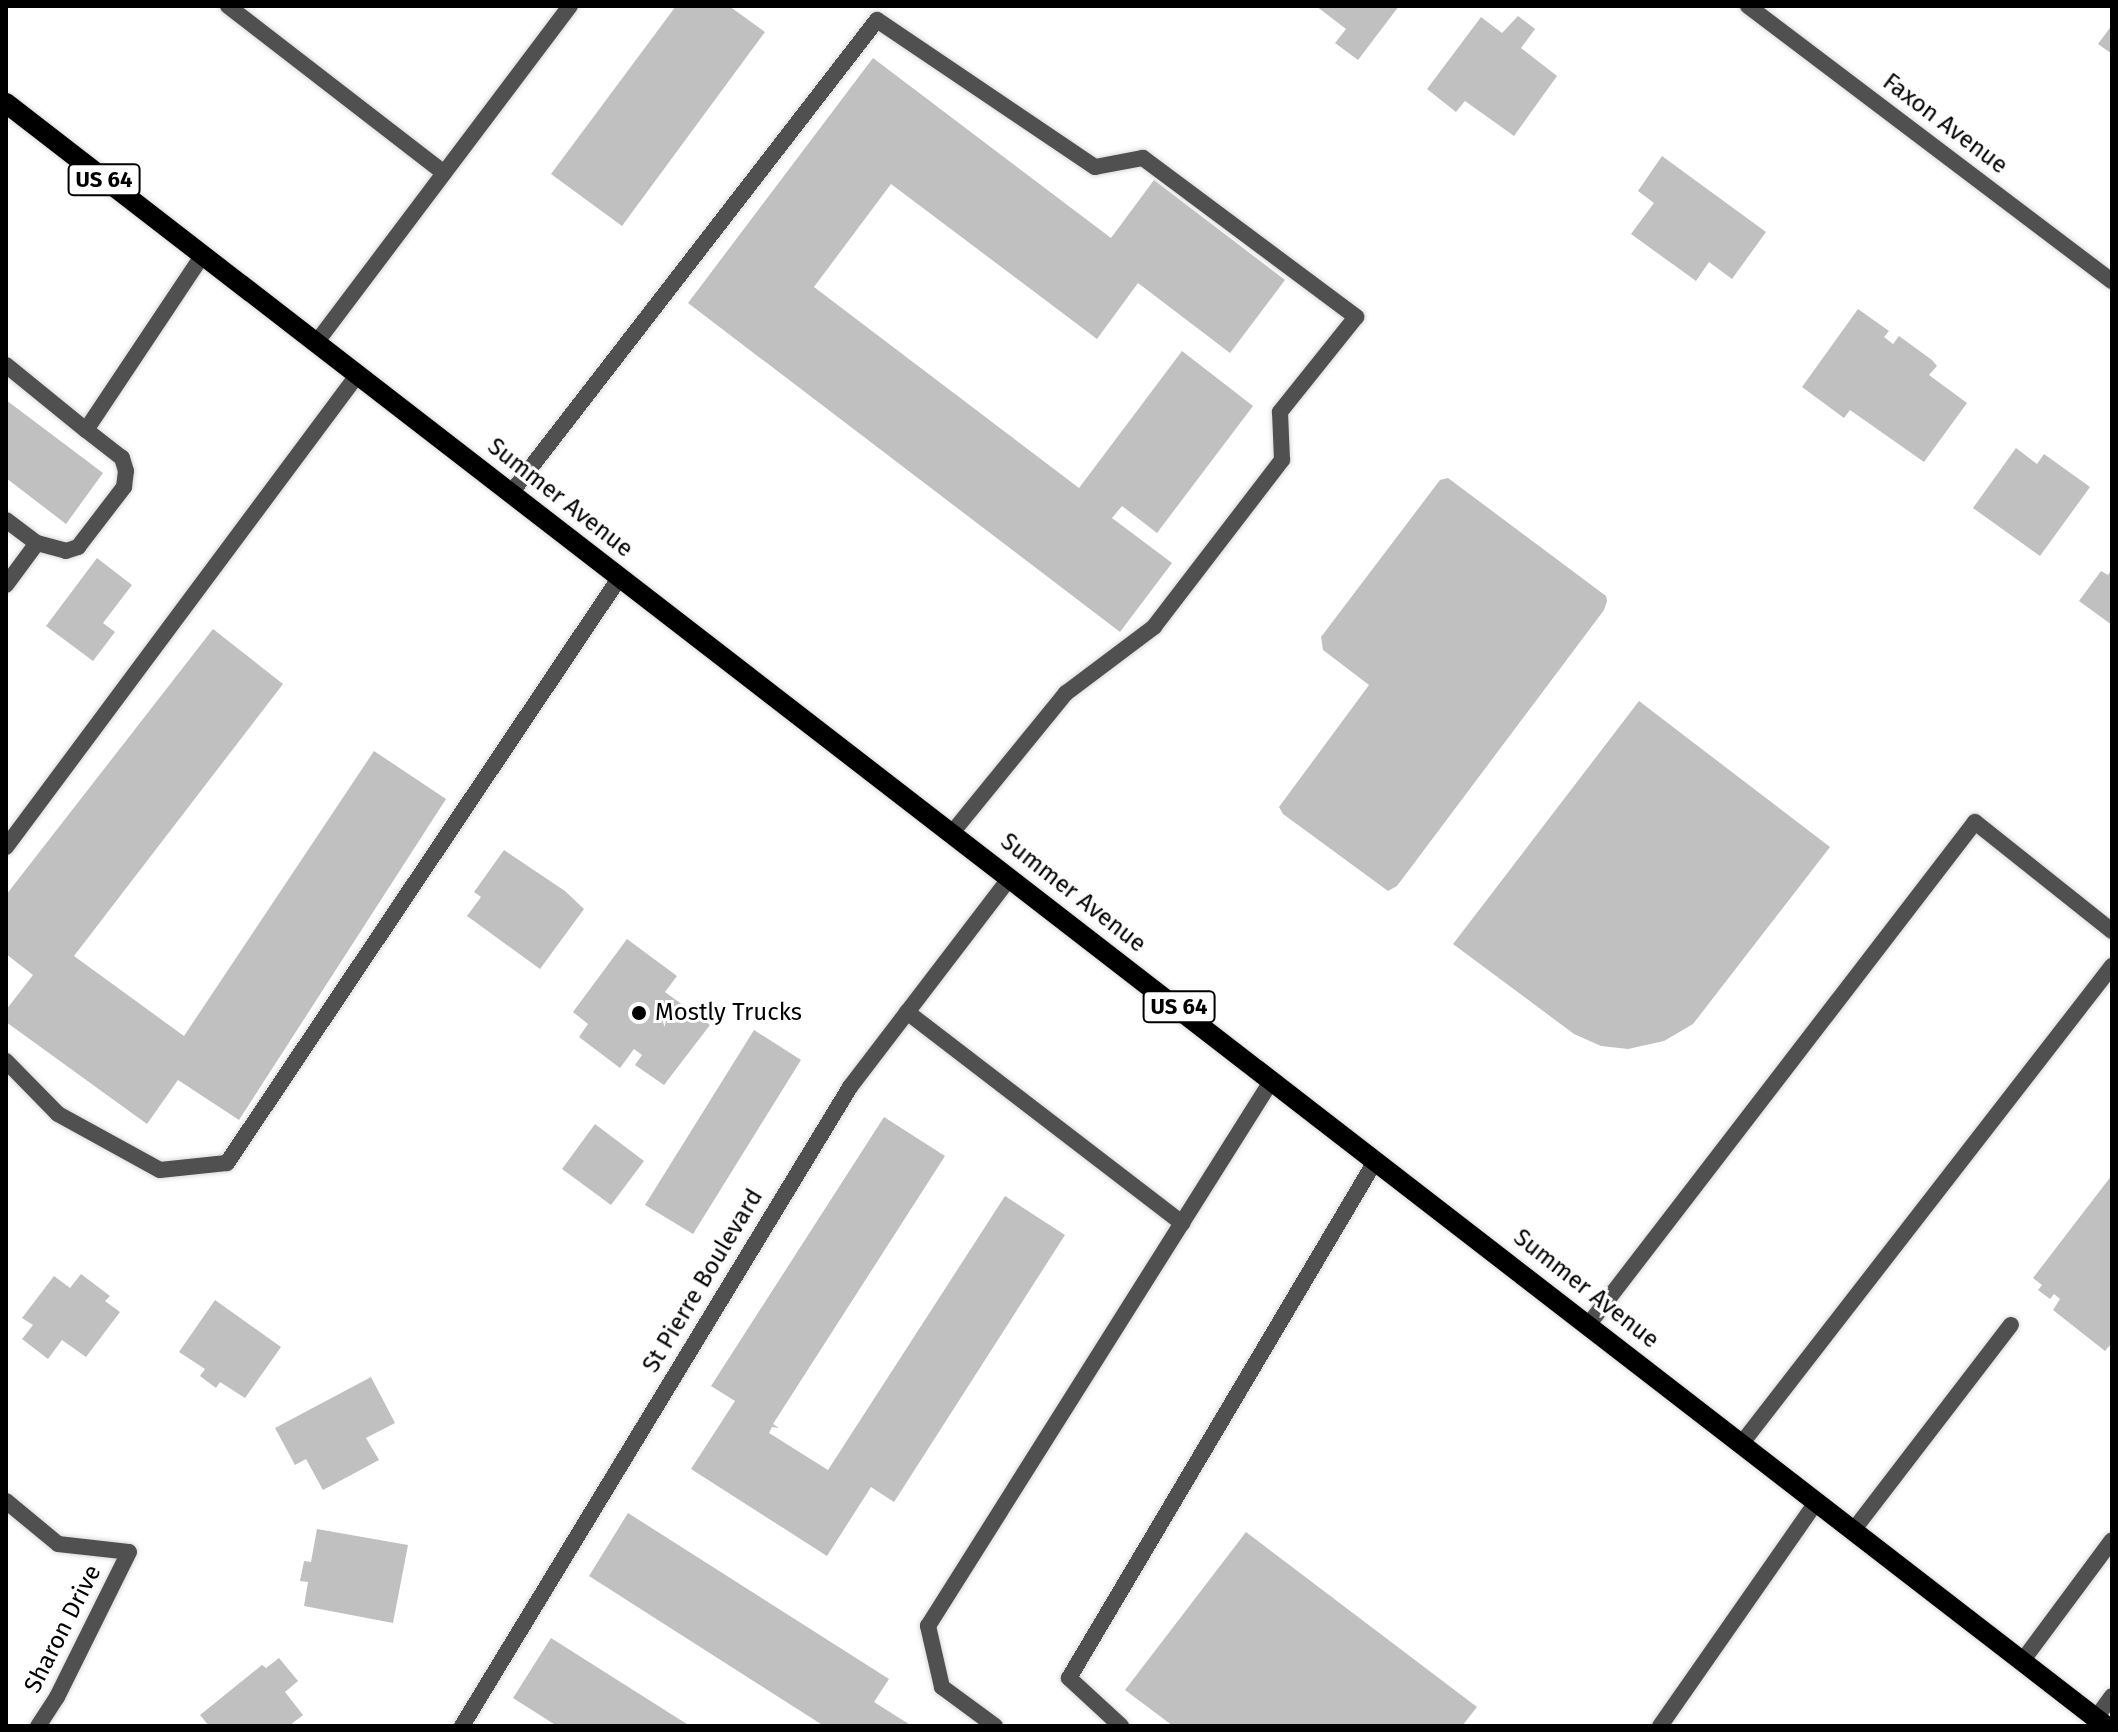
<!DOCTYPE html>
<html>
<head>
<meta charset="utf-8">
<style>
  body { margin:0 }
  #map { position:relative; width:2118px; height:1732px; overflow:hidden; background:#fff; font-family:"Fira Sans",sans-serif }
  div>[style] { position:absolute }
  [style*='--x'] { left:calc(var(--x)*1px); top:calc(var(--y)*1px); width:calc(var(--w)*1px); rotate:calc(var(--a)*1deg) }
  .building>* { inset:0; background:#c0c0c0 }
  .roads { filter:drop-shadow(0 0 2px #dbdbdb) drop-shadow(0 0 2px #dbdbdb) }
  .lane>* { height:16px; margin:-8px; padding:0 8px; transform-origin:8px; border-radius:8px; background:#505050 }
  .street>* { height:16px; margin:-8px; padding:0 8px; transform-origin:8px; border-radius:8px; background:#505050 }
  .primary>* { height:20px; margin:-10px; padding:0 10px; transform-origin:10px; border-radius:10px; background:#000 }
  .dots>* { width:22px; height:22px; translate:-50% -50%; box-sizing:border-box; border:4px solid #fff; border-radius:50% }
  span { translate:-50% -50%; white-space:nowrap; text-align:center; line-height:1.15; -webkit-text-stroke:6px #fff; paint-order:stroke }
  .shield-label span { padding:2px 6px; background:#fff; border:2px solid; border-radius:6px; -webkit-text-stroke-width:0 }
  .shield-label { font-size:22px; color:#000; font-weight:700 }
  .street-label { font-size:24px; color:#000 }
  .poi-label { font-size:24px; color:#000 }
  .left { translate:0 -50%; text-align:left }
  .frame { position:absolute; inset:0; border:8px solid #000; pointer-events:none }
</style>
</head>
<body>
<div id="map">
  <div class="building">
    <div style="clip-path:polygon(676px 6px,729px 6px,765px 32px,622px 226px,551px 174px)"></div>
    <div style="clip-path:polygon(1316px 6px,1399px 6px,1358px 60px,1335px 43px,1346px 29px)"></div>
    <div style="clip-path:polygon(1518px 16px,1535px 29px,1521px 48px,1557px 76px,1514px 136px,1465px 101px,1456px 112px,1427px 89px,1481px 17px,1502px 33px)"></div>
    <div style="clip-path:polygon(2112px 25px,2112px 54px,2098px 44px)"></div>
    <div style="clip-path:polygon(873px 58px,1111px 238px,1154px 180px,1285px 280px,1230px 353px,1138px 283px,1097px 339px,891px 184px,814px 287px,1079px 488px,1182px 351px,1253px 406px,1157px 533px,1122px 506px,1112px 518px,1172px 563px,1120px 632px,688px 303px)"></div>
    <div style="clip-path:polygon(1662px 156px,1766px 232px,1732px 279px,1709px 262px,1696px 281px,1631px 234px,1654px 203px,1638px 191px)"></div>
    <div style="clip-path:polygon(1858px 309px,1889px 331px,1884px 337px,1893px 344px,1899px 336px,1932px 360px,1937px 366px,1929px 375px,1967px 403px,1924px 462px,1850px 410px,1844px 418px,1802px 387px)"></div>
    <div style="clip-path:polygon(6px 400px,103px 473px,66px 524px,6px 478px)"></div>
    <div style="clip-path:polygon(2016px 448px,2037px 464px,2044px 454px,2090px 487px,2040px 556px,1973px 508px)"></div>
    <div style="clip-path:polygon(1448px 478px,1606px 596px,1607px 601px,1604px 610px,1397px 886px,1388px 891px,1283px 814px,1279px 807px,1369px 685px,1323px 650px,1321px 637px,1440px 480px)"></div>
    <div style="clip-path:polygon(97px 558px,132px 585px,103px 623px,115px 632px,93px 661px,46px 626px)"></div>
    <div style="clip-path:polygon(2112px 569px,2112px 625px,2079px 601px,2101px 571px,2108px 575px)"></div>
    <div style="clip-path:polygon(213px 629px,283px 684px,74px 956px,184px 1036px,374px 751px,446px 799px,239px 1120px,178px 1080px,147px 1124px,6px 1022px,6px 1010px,33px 975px,6px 954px,6px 895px)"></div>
    <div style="clip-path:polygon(1639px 701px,1830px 847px,1693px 1024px,1664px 1041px,1628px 1049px,1601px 1046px,1574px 1034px,1453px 944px)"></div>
    <div style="clip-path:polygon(504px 850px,565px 891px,584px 909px,540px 969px,467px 916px,481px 897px,474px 892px)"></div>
    <div style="clip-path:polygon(627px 939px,677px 976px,665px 992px,710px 1025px,664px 1085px,635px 1065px,642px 1055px,634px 1049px,620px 1068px,579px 1037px,588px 1024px,573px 1012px)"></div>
    <div style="clip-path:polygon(754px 1030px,801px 1060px,693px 1234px,645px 1205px)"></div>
    <div style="clip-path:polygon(884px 1117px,945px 1156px,773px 1424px,779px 1428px,772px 1427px,769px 1433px,828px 1470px,1005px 1196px,1065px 1235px,894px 1502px,871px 1487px,827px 1556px,691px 1469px,735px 1401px,711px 1386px)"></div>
    <div style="clip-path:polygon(595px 1124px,644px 1161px,611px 1205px,562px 1169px)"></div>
    <div style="clip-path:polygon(2112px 1175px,2112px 1343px,2105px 1351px,2053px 1310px,2060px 1299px,2054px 1294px,2050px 1299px,2038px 1290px,2042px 1285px,2033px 1278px)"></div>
    <div style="clip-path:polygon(81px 1274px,110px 1296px,105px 1301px,120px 1312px,86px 1357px,62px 1340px,48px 1359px,22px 1339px,33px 1325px,22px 1318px,54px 1276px,70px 1288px)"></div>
    <div style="clip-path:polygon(215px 1300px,281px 1347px,245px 1398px,220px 1382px,216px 1388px,200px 1376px,205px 1369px,179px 1352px)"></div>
    <div style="clip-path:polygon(371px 1377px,395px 1423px,366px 1438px,379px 1460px,323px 1490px,306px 1459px,295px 1465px,275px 1428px)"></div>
    <div style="clip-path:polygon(628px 1513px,889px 1679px,874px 1702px,912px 1726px,824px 1726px,589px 1576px)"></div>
    <div style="clip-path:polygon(317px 1529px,408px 1545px,393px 1623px,304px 1606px,308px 1582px,300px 1581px,304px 1561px,311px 1562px)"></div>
    <div style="clip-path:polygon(1246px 1532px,1477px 1707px,1462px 1726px,1173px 1726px,1125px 1690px)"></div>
    <div style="clip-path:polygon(551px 1638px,690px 1726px,557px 1726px,513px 1698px)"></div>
    <div style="clip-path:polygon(279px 1658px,298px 1681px,285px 1692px,303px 1715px,289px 1726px,209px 1726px,200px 1715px,262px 1665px,266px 1668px)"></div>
  </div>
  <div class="roads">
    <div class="lane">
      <div style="--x:228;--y:6;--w:273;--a:37.7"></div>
      <div style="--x:316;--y:343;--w:422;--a:-53"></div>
      <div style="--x:6;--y:365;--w:103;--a:39.1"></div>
      <div style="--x:86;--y:430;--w:209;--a:-56.3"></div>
      <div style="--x:511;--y:493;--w:598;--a:-52.27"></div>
      <div style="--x:877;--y:20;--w:263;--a:34"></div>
      <div style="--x:1095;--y:167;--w:49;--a:-10.6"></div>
      <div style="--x:1143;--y:158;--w:266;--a:36.7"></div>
      <div style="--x:1356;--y:317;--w:122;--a:128.7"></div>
      <div style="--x:1280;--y:412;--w:48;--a:87.6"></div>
      <div style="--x:1282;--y:460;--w:210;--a:127.5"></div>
      <div style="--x:1154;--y:627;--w:110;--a:143.1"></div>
      <div style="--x:1066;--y:693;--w:181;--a:129.2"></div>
      <div style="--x:6;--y:520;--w:39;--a:37"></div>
      <div style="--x:37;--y:543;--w:52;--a:126.4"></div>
      <div style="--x:37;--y:543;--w:30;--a:15"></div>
      <div style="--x:66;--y:551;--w:13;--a:-18"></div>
      <div style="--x:78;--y:547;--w:76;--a:-52.5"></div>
      <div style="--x:124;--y:487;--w:16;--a:-83"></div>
      <div style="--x:126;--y:471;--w:14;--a:-107"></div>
      <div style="--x:122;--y:458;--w:46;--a:-142.1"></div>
      <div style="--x:6;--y:847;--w:590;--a:-53.34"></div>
      <div style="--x:6;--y:1061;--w:74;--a:45.5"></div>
      <div style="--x:58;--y:1114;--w:116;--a:28.8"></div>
      <div style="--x:160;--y:1170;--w:67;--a:-6"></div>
      <div style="--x:227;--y:1163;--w:706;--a:-56.15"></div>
      <div style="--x:1589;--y:1324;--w:633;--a:-52.44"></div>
      <div style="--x:1975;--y:822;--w:175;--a:38.5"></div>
      <div style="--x:1742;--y:1443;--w:604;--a:-52.2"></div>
      <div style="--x:1852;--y:1532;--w:261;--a:-52.5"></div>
      <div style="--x:2023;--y:1660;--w:149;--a:-53.4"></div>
      <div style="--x:2096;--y:1718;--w:27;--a:-54"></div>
      <div style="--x:1121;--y:1726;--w:71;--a:-137.3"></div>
      <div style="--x:1069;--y:1678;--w:602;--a:-59.35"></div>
      <div style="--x:1660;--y:1726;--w:274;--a:-55.1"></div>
    </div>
    <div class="street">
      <div style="--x:1748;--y:6;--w:456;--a:37.1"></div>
      <div style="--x:907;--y:1012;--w:347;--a:37.5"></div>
      <div style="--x:6;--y:1501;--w:67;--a:39.6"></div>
      <div style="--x:58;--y:1544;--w:71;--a:6.4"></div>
      <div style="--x:129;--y:1552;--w:162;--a:116.4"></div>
      <div style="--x:57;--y:1697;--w:35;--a:123"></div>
      <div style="--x:462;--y:1726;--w:748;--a:-58.73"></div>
      <div style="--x:850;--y:1087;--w:263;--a:-52.6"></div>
      <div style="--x:995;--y:1726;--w:66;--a:-143.7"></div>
      <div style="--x:942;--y:1687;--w:63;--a:-102.9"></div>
      <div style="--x:928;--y:1626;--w:645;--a:-57.79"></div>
    </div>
    <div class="primary">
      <div style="--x:6;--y:103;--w:2654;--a:37.7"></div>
    </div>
  </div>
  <div class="dots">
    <div style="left:639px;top:1013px;background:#000"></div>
  </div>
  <div class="shield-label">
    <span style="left:104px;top:180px">US 64</span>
    <span style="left:1179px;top:1007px">US 64</span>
  </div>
  <div class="street-label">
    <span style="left:1945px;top:124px;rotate:37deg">Faxon Avenue</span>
    <span style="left:560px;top:498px;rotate:38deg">Summer Avenue</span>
    <span style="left:1073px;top:893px;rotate:38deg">Summer Avenue</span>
    <span style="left:703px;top:1281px;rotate:-59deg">St Pierre Boulevard</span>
    <span style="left:1586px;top:1289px;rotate:38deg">Summer Avenue</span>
    <span style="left:63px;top:1629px;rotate:-63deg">Sharon Drive</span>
  </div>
  <div class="poi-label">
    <span class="left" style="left:655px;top:1013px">Mostly Trucks</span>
  </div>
  <div class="frame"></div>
</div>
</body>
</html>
